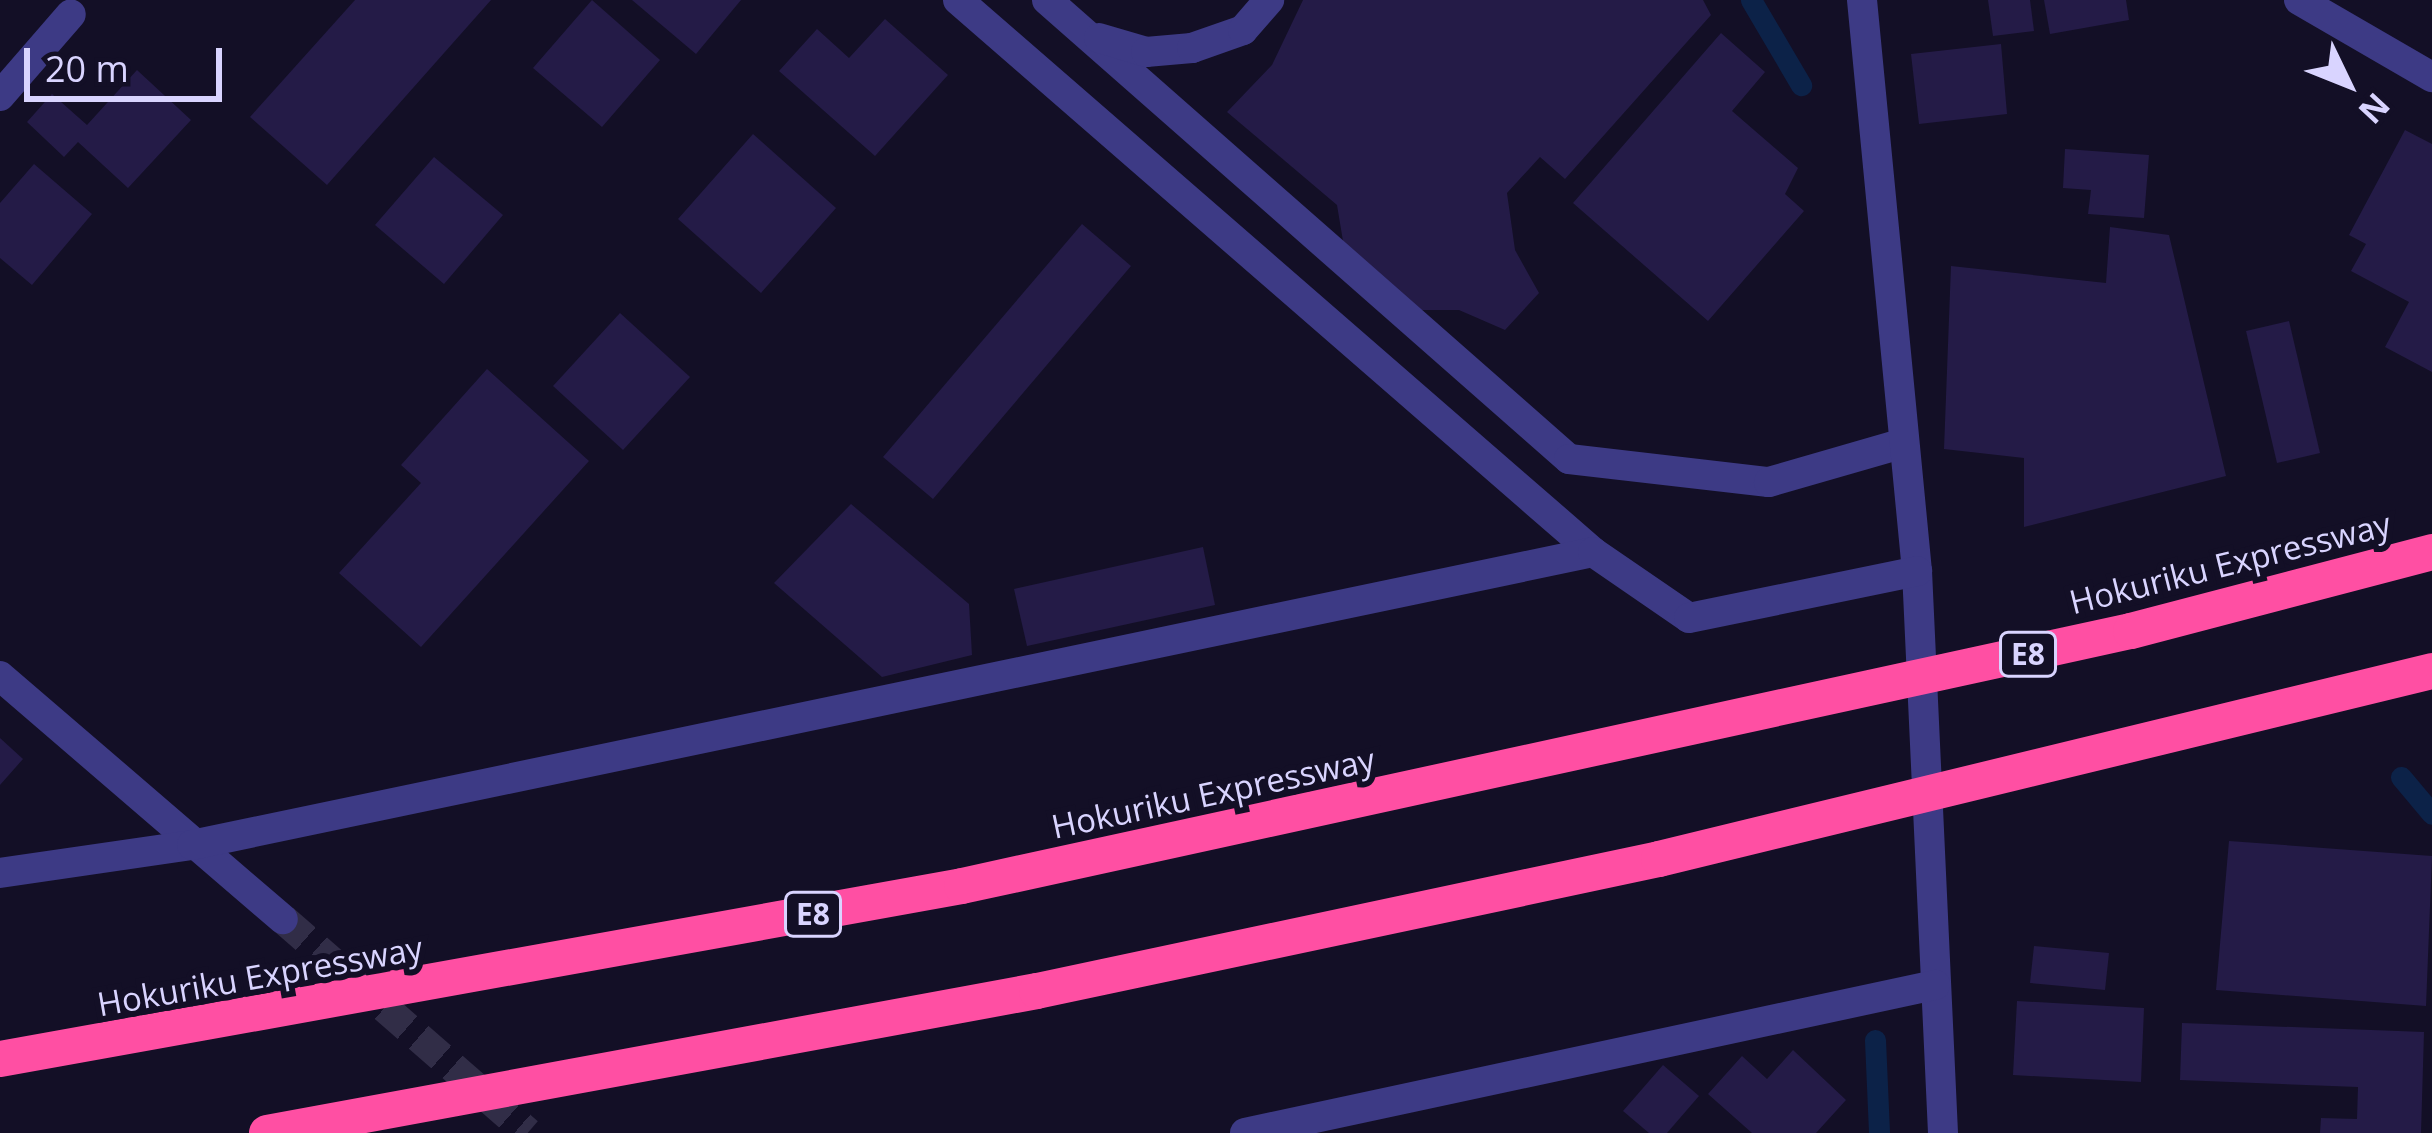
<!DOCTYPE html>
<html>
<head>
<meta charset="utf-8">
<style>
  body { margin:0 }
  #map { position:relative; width:2432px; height:1133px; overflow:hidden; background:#130f26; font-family:"Open Sans",sans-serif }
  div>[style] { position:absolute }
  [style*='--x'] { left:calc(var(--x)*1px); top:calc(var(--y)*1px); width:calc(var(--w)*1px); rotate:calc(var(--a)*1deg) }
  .stream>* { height:21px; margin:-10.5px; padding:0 10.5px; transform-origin:10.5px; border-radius:10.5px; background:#0c2248 }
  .building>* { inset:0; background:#241b47 }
  .minor-tunnel>* { height:30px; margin-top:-15px; transform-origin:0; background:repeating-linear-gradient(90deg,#312d47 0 30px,transparent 0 45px) }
  .minor>* { height:30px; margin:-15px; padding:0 15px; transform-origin:15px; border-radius:15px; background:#3d3a85 }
  .highway>* { height:36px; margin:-18px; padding:0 18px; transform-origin:18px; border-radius:18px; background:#ff4fa3 }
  span { translate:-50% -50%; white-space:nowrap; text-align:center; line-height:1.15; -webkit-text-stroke:12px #130f26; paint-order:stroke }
  .shield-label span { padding:3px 9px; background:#130f26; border:3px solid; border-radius:9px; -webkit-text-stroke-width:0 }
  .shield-label { font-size:30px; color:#d9d4ff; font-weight:700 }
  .street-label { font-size:33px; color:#d9d4ff }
  .north { position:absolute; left:2288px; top:24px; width:120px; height:120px; -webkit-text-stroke:9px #130f26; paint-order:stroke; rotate:133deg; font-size:33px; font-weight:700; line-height:48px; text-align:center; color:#d9d4ff }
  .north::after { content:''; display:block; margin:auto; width:42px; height:54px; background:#d9d4ff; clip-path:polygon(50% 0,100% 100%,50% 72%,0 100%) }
  .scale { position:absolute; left:24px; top:48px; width:198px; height:54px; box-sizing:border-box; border:6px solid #d9d4ff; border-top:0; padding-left:15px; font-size:36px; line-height:42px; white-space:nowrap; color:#d9d4ff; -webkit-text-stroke:9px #130f26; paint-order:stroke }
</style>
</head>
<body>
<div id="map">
  <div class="stream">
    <div style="--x:1751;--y:0;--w:99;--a:59.5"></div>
    <div style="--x:2401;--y:777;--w:48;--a:50"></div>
    <div style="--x:1875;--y:1040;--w:93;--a:87.5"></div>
  </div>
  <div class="building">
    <div style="clip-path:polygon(355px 0,491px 0,327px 185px,250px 117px)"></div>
    <div style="clip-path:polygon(592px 0,660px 60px,602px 127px,533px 68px)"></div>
    <div style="clip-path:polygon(632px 0,741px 0,696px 54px)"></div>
    <div style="clip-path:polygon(1303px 0,1703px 0,1711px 15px,1565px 179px,1540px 157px,1507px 193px,1515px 250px,1539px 293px,1505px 330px,1459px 310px,1405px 310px,1346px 259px,1337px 205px,1227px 112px,1272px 65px)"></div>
    <div style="clip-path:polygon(1988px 0,2030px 0,2034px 31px,1993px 36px)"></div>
    <div style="clip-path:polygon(2044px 0,2126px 0,2129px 20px,2050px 34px)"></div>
    <div style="clip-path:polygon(885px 19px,948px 75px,875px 156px,779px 71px,817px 29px,849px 58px)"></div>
    <div style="clip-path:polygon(1721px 33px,1765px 72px,1732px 111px,1798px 168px,1785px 194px,1804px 211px,1708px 321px,1573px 203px)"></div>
    <div style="clip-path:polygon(2001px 44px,2007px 114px,1919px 124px,1911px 54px)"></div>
    <div style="clip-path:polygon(137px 70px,191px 120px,128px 188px,78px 142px,64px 157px,27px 122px,52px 94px,87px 125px)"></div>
    <div style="clip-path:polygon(2405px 130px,2432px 144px,2432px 372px,2385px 347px,2409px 302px,2351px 271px,2366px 244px,2349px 235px)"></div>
    <div style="clip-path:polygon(753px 134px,836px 208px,761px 293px,678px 219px)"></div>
    <div style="clip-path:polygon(2065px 149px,2149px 155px,2144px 218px,2088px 214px,2091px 190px,2063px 188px)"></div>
    <div style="clip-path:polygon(434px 157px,503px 215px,444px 284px,375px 225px)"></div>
    <div style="clip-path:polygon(34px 164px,92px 214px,32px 285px,0 258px,0 203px)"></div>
    <div style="clip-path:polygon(1082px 224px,1131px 266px,933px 499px,883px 457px)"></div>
    <div style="clip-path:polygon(2110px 227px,2169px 235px,2226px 476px,2024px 527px,2024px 458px,1944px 449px,1951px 266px,2106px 283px)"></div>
    <div style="clip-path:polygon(620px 313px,690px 377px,623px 450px,553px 386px)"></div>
    <div style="clip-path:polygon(2289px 321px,2320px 453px,2277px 463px,2246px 331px)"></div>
    <div style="clip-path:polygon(487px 369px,589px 461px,421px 647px,339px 573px,421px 483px,401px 465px)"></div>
    <div style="clip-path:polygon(851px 504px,969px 604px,972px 655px,882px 677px,774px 583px)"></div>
    <div style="clip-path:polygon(1203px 547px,1215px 605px,1027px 646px,1014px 589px)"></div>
    <div style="clip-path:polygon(0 738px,23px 759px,0 785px)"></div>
    <div style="clip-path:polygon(2229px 841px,2432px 856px,2426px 1006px,2216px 990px)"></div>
    <div style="clip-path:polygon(2034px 946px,2109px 953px,2105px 990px,2030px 983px)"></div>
    <div style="clip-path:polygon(2017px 1001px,2144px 1008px,2141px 1082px,2013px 1075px)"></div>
    <div style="clip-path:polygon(2182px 1023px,2424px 1032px,2421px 1133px,2320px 1133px,2321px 1118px,2357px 1119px,2358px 1087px,2180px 1080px)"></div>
    <div style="clip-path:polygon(1793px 1050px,1846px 1100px,1816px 1133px,1752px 1133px,1708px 1094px,1742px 1056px,1767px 1079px)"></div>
    <div style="clip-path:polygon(1663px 1065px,1699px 1096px,1667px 1133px,1649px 1133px,1623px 1111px)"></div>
  </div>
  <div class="minor-tunnel">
    <div style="--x:283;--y:919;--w:325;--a:41.1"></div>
  </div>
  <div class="minor">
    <div style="--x:958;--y:0;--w:841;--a:41"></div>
    <div style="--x:1047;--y:0;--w:695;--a:41.33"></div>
    <div style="--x:1569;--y:459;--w:201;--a:6.6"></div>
    <div style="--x:1769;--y:482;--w:137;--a:-16.1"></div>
    <div style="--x:1862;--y:0;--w:574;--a:84.5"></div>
    <div style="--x:1917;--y:571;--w:563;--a:87.35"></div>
    <div style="--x:2299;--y:0;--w:154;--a:30.1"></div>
    <div style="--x:1099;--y:38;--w:49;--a:16.6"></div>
    <div style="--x:1146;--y:52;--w:46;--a:-5"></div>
    <div style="--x:1192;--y:48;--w:54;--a:-19.4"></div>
    <div style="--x:1243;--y:30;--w:40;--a:-49"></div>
    <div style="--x:0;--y:96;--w:108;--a:-49.1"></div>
    <div style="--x:0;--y:676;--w:373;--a:40.7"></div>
    <div style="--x:0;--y:873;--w:194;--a:-8.3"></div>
    <div style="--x:192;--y:845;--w:1431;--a:-11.81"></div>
    <div style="--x:1593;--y:552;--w:116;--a:34.5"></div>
    <div style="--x:1689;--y:618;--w:233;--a:-11.6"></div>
    <div style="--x:1245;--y:1133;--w:706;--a:-12.11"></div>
  </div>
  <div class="highway">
    <div style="--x:0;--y:1059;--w:977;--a:-10.19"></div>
    <div style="--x:962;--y:886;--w:1196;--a:-12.31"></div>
    <div style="--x:2131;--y:631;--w:311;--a:-14.7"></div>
    <div style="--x:267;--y:1133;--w:783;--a:-10.45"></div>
    <div style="--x:1037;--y:991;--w:636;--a:-11.98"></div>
    <div style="--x:1659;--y:859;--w:796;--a:-13.67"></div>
  </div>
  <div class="shield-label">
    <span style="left:2028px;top:654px">E8</span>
    <span style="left:813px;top:914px">E8</span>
  </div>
  <div class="street-label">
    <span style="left:2230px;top:563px;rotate:-14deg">Hokuriku Expressway</span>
    <span style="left:1213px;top:793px;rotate:-12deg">Hokuriku Expressway</span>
    <span style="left:260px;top:976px;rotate:-10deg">Hokuriku Expressway</span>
  </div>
  <div class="north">N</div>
  <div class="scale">20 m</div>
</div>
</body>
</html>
